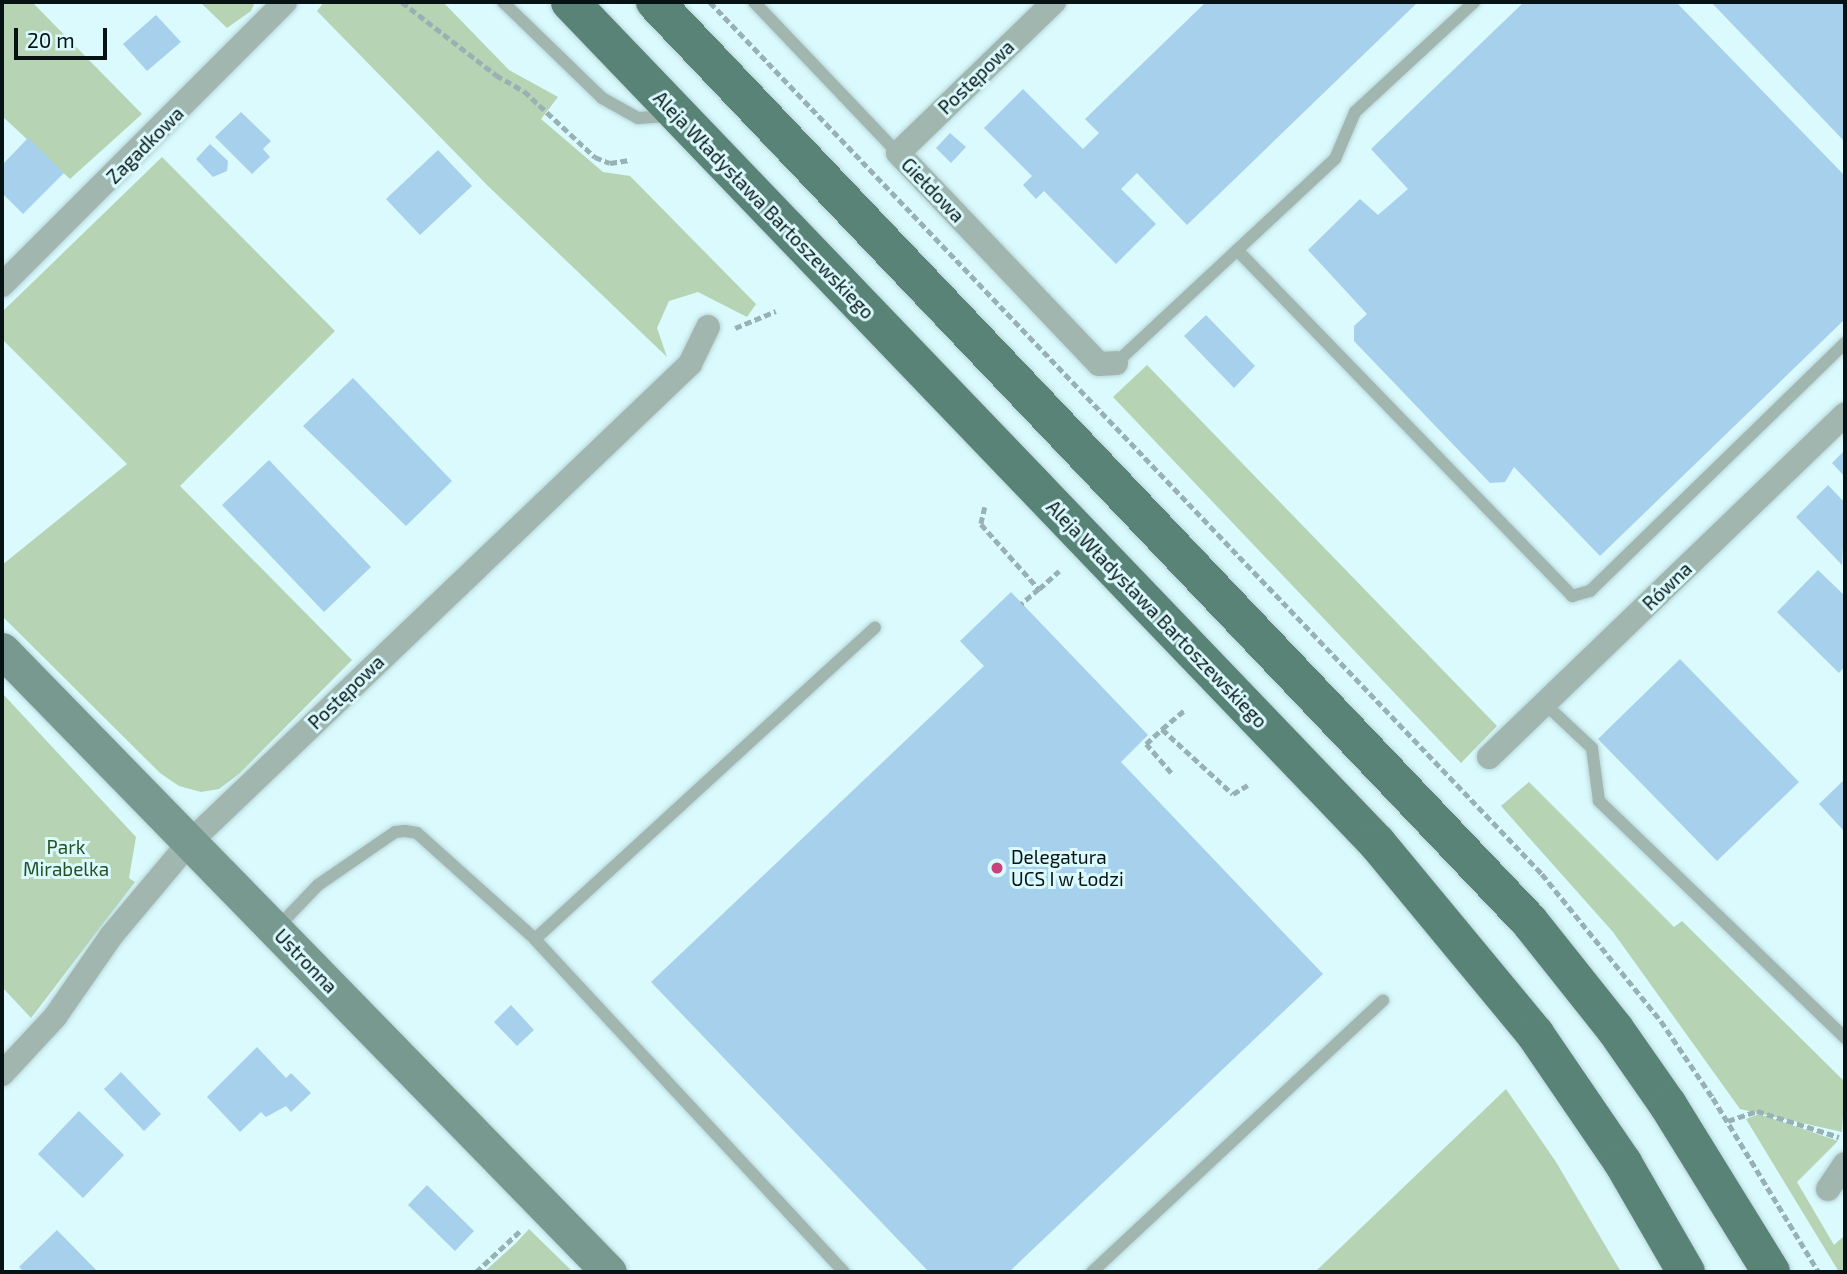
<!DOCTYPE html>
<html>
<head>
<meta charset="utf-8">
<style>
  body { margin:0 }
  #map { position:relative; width:1847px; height:1274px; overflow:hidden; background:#dafafd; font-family:"Exo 2",sans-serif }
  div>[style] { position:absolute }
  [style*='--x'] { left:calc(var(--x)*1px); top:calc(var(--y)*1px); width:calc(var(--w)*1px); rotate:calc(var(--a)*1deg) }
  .green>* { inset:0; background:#b6d3b4 }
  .building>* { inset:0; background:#a6d0eb }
  .path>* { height:4.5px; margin-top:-2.25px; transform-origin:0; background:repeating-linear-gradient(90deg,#98b1b4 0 7px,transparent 0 10.5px) }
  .roads { filter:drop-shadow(0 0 2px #b8d5d8) drop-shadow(0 0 2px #b8d5d8) }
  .lane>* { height:12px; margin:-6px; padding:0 6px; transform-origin:6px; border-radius:6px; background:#a0b6af }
  .street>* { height:24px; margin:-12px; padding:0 12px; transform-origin:12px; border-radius:12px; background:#a0b6af }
  .secondary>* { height:35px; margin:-17.5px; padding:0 17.5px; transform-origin:17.5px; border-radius:17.5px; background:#78998f }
  .primary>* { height:38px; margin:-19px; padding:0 19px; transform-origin:19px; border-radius:19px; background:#5a8377 }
  .dots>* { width:19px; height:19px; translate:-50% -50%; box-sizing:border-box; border:4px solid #dafafd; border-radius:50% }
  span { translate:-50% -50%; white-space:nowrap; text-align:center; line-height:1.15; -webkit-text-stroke:6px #dafafd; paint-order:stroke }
  .street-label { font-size:19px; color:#071214 }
  .park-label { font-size:19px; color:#255225 }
  .poi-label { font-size:19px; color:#071214 }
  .left { translate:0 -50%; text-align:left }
  .frame { position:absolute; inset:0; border:4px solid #071214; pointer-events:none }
  .scale { position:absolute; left:14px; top:28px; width:93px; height:32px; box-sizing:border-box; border:4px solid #071214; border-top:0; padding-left:9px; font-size:21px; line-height:24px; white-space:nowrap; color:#071214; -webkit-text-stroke:5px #dafafd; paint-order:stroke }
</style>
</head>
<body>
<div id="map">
  <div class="green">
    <div style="clip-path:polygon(2px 2px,32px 2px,142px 114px,70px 179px,2px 116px)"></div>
    <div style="clip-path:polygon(200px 2px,255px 2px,251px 11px,227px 28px)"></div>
    <div style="clip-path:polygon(324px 2px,443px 2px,509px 70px,558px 97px,541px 119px,603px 172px,630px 176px,756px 304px,747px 317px,698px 292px,669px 301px,657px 328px,667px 357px,488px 186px,317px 11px)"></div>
    <div style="clip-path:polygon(162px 157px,335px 331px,180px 486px,352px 660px,239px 774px,219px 789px,201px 792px,179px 786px,160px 773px,2px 616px,2px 565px,127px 464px,2px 339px,2px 312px)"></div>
    <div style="clip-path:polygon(1147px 365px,1497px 726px,1461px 763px,1113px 397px)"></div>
    <div style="clip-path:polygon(2px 693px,136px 837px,129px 878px,135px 882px,31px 1018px,2px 987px)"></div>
    <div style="clip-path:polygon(1529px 782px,1674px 927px,1682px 921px,1845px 1082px,1842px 1132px,1740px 1109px,1613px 932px,1501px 806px)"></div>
    <div style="clip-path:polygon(1506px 1089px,1556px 1162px,1621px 1272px,1315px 1272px)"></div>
    <div style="clip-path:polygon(1759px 1114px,1838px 1141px,1797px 1182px,1834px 1245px,1845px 1235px,1845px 1272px,1839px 1272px,1746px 1119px)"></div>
    <div style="clip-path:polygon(529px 1229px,573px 1272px,484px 1272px,516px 1243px)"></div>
  </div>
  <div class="building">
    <div style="clip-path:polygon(1206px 2px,1418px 2px,1187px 225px,1137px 173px,1121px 189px,1156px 224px,1116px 264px,1044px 191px,1036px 199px,1023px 185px,1032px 176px,984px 128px,1023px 89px,1083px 149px,1099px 133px,1085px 119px)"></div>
    <div style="clip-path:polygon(1524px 2px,1676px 2px,1845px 176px,1845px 319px,1600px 556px,1514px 467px,1505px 482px,1490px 483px,1354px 341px,1354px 326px,1367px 314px,1308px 250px,1360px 199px,1378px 215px,1408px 189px,1371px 149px)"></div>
    <div style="clip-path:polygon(1711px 2px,1845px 2px,1845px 142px)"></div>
    <div style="clip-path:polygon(156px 15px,181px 42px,147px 71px,123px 44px)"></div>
    <div style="clip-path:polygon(241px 112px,271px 141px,263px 149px,270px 157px,252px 174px,215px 137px)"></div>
    <div style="clip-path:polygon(950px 133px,966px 147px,951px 163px,936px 148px)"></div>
    <div style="clip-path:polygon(28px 138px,64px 173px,23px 214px,2px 193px,2px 165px)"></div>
    <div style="clip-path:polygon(210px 144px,228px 161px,227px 171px,213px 177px,196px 159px)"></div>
    <div style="clip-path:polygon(438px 150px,472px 186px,420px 235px,386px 199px)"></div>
    <div style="clip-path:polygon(1206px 315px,1255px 366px,1234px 388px,1184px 336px)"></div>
    <div style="clip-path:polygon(353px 378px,452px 481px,406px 526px,303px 426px)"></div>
    <div style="clip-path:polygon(1845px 450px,1845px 477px,1832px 463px)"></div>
    <div style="clip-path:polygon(269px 460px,371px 567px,324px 612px,222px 505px)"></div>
    <div style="clip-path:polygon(1828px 485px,1845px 503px,1842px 565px,1796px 517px)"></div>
    <div style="clip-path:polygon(1818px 570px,1845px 596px,1845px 666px,1839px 673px,1777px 612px)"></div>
    <div style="clip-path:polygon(1011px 592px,1148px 735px,1121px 762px,1323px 974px,1009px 1272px,929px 1272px,651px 982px,984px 666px,960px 641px)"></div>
    <div style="clip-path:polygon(1680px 659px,1799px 782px,1717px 861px,1598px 739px)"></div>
    <div style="clip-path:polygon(1845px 779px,1845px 832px,1819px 804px)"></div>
    <div style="clip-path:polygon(511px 1005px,534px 1030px,517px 1046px,494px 1022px)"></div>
    <div style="clip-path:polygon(257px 1047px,286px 1078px,291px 1073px,311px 1093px,291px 1112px,286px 1106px,266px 1117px,261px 1112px,240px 1132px,207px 1097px)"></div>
    <div style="clip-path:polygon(121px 1072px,161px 1114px,144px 1131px,104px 1089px)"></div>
    <div style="clip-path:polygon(79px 1111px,124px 1155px,83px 1198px,38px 1154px)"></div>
    <div style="clip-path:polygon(427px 1185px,474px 1231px,455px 1251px,408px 1205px)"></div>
    <div style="clip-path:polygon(57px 1230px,98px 1272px,24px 1272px,19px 1267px)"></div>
  </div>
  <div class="path">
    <div style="--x:402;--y:2;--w:119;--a:37.8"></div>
    <div style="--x:496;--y:75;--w:32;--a:30"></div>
    <div style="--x:524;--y:91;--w:97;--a:42.9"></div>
    <div style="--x:595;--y:157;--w:16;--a:22"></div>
    <div style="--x:610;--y:163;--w:18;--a:-9"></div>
    <div style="--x:710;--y:2;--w:1205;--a:46.34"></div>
    <div style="--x:1542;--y:874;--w:189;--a:51"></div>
    <div style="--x:1661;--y:1021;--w:93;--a:56"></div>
    <div style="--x:1713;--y:1098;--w:204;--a:58.7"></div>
    <div style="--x:735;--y:328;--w:44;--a:-22.5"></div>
    <div style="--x:985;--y:507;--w:17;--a:103"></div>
    <div style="--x:981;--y:524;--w:87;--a:48.3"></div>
    <div style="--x:1039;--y:589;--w:23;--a:139"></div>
    <div style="--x:1039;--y:589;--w:27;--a:-42"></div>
    <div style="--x:1162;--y:729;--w:31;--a:-40"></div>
    <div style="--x:1171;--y:773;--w:38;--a:-131"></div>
    <div style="--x:1146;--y:744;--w:22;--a:-43"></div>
    <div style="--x:1162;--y:729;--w:96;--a:42.5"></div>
    <div style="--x:1233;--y:794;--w:17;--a:-31"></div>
    <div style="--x:1728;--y:1121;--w:31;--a:-19"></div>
    <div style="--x:1757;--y:1111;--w:86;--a:17.6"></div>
    <div style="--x:476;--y:1272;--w:62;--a:-43"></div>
  </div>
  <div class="roads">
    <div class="lane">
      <div style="--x:503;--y:2;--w:138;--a:44.1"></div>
      <div style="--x:602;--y:98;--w:41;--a:29.1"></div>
      <div style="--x:638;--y:118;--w:30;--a:-4"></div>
      <div style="--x:754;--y:2;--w:209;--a:46.4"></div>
      <div style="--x:1237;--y:250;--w:482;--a:45.9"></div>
      <div style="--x:1572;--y:596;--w:19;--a:-16"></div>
      <div style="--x:1590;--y:591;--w:356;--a:-44.2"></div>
      <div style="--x:1116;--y:363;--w:299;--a:-43"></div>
      <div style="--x:1335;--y:159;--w:51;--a:-66.9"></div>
      <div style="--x:1355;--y:112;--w:162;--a:-42.7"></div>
      <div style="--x:1544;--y:703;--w:66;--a:43.2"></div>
      <div style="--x:1592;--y:748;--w:53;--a:82.5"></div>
      <div style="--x:1599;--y:801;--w:342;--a:43.9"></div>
      <div style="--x:276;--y:929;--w:61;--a:-46.3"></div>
      <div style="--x:318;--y:885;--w:93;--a:-34.5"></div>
      <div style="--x:395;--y:832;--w:10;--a:-6"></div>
      <div style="--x:405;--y:831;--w:12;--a:9"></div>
      <div style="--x:417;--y:833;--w:159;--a:41.9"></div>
      <div style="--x:844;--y:1272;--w:454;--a:-132.9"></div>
      <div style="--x:535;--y:939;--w:461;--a:-42.5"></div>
      <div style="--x:1092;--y:1272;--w:398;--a:-43"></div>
    </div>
    <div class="street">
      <div style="--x:1054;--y:2;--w:217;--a:135.9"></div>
      <div style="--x:898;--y:153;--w:291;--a:46.4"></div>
      <div style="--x:1099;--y:364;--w:17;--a:-3"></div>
      <div style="--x:2;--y:285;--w:400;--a:-45"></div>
      <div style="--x:1489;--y:757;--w:494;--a:-43.9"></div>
      <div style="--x:2;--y:1074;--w:78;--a:-47.1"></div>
      <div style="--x:55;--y:1017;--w:98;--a:-55.3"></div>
      <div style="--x:111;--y:936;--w:123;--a:-50"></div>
      <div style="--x:190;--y:842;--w:692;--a:-43.71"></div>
      <div style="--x:690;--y:364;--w:41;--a:-64.1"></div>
      <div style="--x:1828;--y:1189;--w:30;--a:-56"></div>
    </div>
    <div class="secondary">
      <div style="--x:2;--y:650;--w:869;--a:45.7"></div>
    </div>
    <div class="primary">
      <div style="--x:570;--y:2;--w:1166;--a:46.18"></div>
      <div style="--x:1377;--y:843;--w:248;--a:50.4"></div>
      <div style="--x:1535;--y:1034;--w:156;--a:55.7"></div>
      <div style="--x:1623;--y:1163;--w:126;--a:60"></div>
      <div style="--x:655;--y:2;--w:1268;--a:46.44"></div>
      <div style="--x:1529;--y:921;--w:138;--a:51.5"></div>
      <div style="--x:1615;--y:1029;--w:93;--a:55.1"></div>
      <div style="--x:1668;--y:1105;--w:196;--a:58.3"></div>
    </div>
  </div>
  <div class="dots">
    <div style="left:997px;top:868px;background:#cb417b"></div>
  </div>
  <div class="street-label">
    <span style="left:976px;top:77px;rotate:-44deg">Postępowa</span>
    <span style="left:145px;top:145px;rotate:-45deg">Zagadkowa</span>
    <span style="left:933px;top:190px;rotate:46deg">Giełdowa</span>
    <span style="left:764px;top:205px;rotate:46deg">Aleja Władysława Bartoszewskiego</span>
    <span style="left:1667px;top:586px;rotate:-44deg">Równa</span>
    <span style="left:1157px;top:614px;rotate:46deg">Aleja Władysława Bartoszewskiego</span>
    <span style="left:346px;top:692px;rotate:-44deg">Postępowa</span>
    <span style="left:306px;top:961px;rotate:46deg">Ustronna</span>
  </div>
  <div class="park-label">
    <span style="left:66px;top:858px">Park<br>Mirabelka</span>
  </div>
  <div class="poi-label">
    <span class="left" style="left:1011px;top:868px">Delegatura<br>UCS I w Łodzi</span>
  </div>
  <div class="frame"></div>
  <div class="scale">20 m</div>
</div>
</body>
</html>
